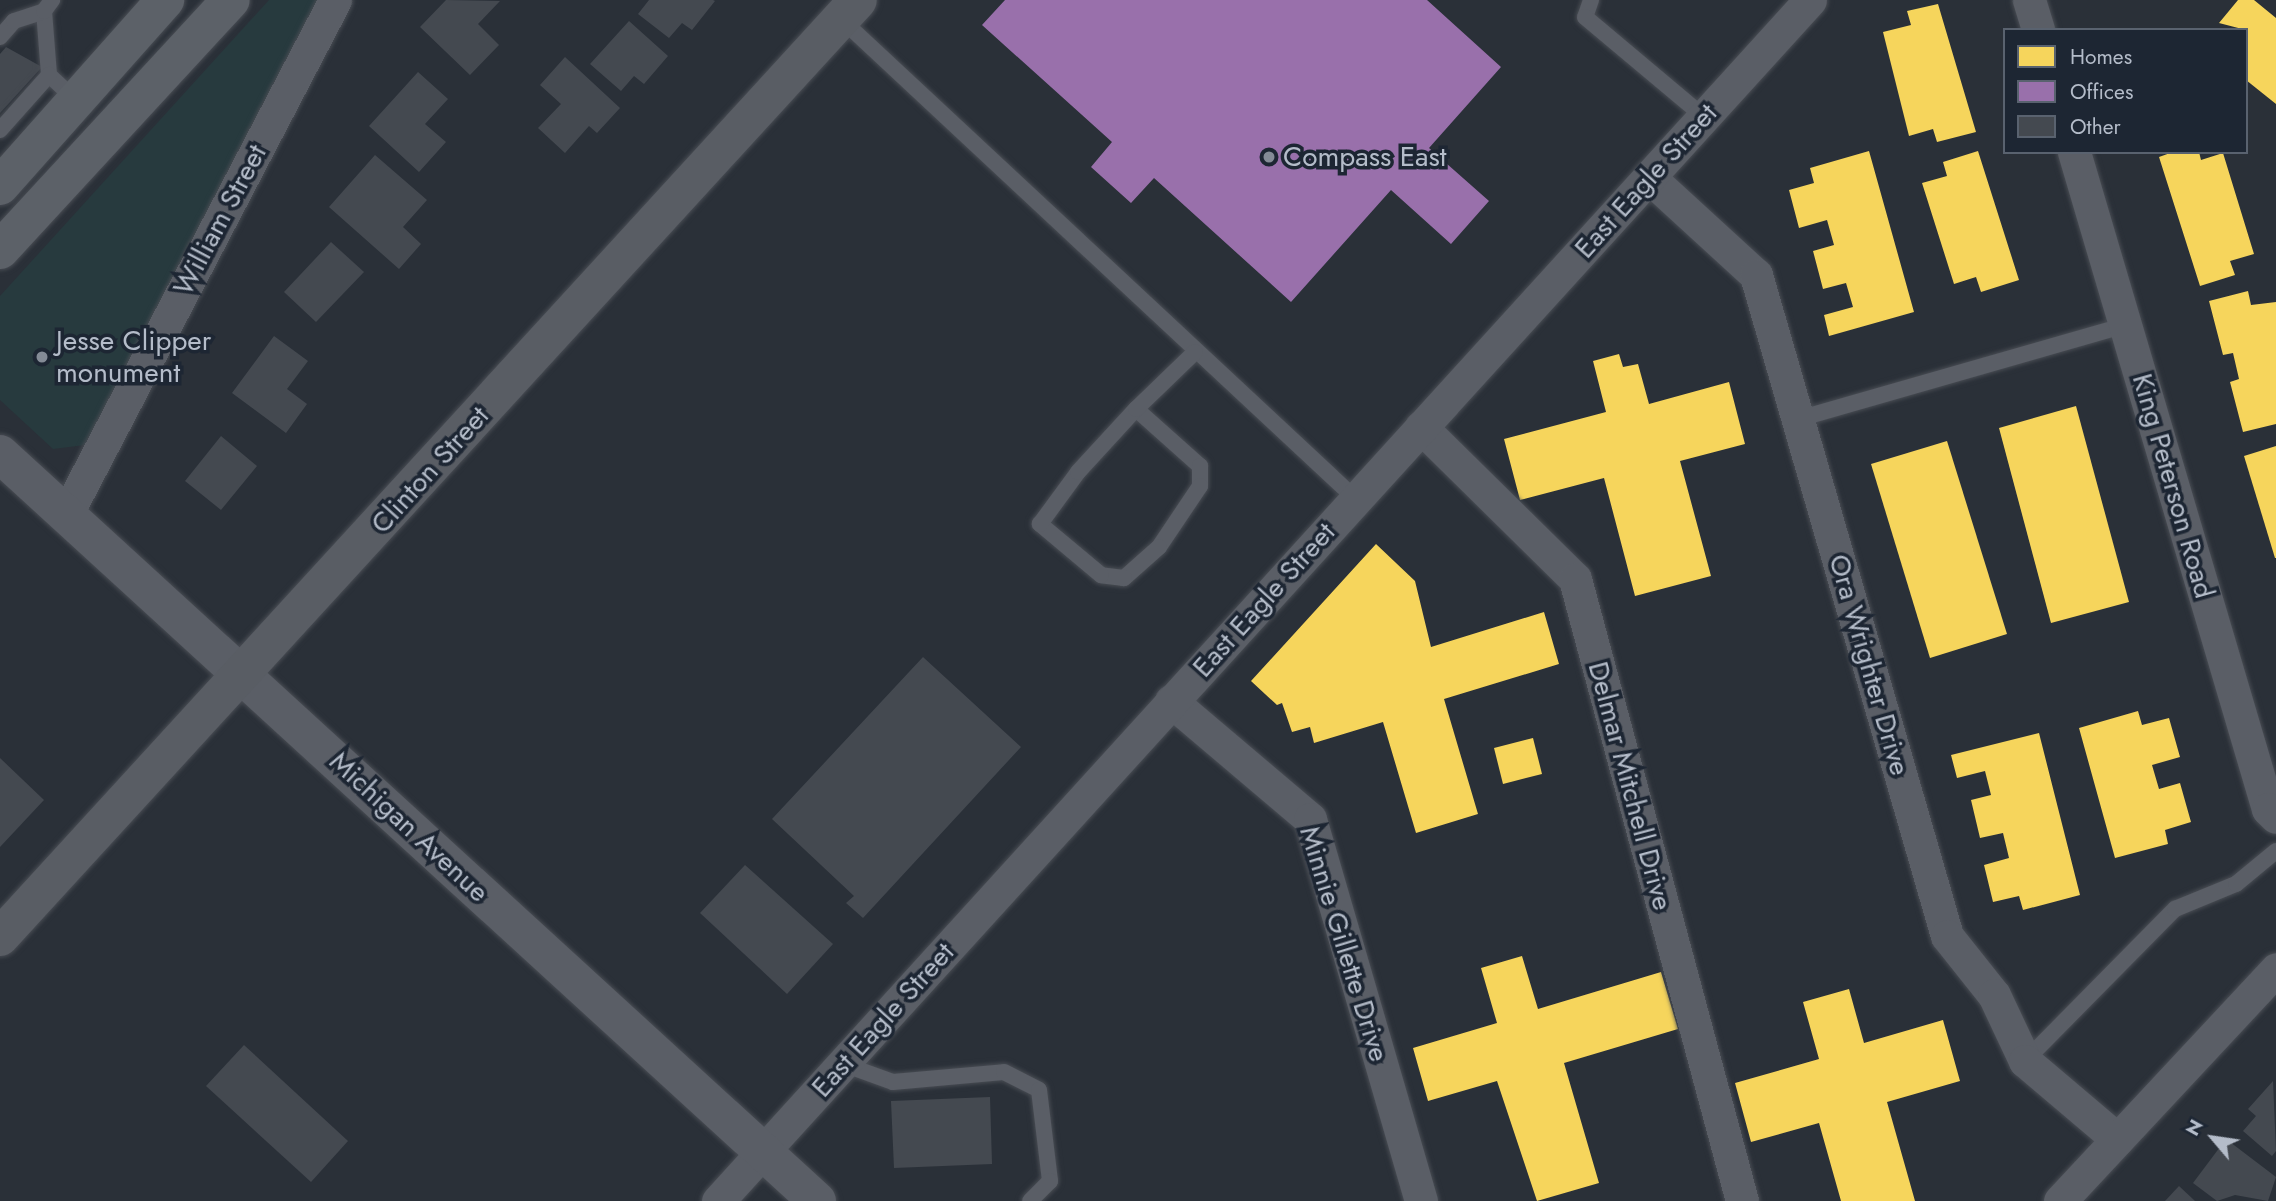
<!DOCTYPE html>
<html>
<head>
<meta charset="utf-8">
<style>
  body { margin:0 }
  #map { position:relative; width:2276px; height:1201px; overflow:hidden; background:#2a3038; font-family:Jost,sans-serif }
  div>[style] { position:absolute }
  [style*='--x'] { left:calc(var(--x)*1px); top:calc(var(--y)*1px); width:calc(var(--w)*1px); rotate:calc(var(--a)*1deg) }
  .green>* { inset:0; background:#273a3e }
  .homes>* { inset:0; background:#f6d55c }
  .offices>* { inset:0; background:#9970ab }
  .building>* { inset:0; background:#444950 }
  .roads { filter:drop-shadow(0 0 2px #484c53) drop-shadow(0 0 2px #484c53) }
  .service>* { height:16px; margin:-8px; padding:0 8px; transform-origin:8px; border-radius:8px; background:#5a5e66 }
  .minor>* { height:33px; margin:-16.5px; padding:0 16.5px; transform-origin:16.5px; border-radius:16.5px; background:#5a5e66 }
  .tertiary>* { height:38px; margin:-19px; padding:0 19px; transform-origin:19px; border-radius:19px; background:#5a5e66 }
  .secondary>* { height:38px; margin:-19px; padding:0 19px; transform-origin:19px; border-radius:19px; background:#595d64 }
  .primary>* { height:38px; margin:-19px; padding:0 19px; transform-origin:19px; border-radius:19px; background:#5c6168 }
  .dots>* { width:19px; height:19px; translate:-50% -50%; box-sizing:border-box; border:4px solid #1d2633; border-radius:50% }
  span { translate:-50% -50%; white-space:nowrap; text-align:center; line-height:1.15; -webkit-text-stroke:7px #1d2633; paint-order:stroke }
  .poi-label { font-size:28px; color:#b4bcc9 }
  .left { translate:0 -50%; text-align:left }
  .street-label { font-size:28px; color:#b4bcc9 }
  .legend { position:absolute; left:2003px; top:28px; width:245px; height:126px; box-sizing:border-box; background:#1d2633; border:2px solid #59626f; margin:0; padding:9px 12px; list-style:none; font-size:21px; color:#b4bcc9 }
  .legend li { display:flex; align-items:center; gap:14px; height:35px }
  .legend b { width:35px; border:2px solid #59626f }
  .north { position:absolute; left:2178px; top:1103px; width:70px; height:70px; -webkit-text-stroke:5px #1d2633; paint-order:stroke; rotate:299deg; font-size:19px; font-weight:700; line-height:28px; text-align:center; color:#b4bcc9 }
  .north::after { content:''; display:block; margin:auto; width:24px; height:32px; background:#b4bcc9; clip-path:polygon(50% 0,100% 100%,50% 72%,0 100%) }
</style>
</head>
<body>
<div id="map">
  <div class="green">
    <div style="clip-path:polygon(269px 0,319px 0,85px 445px,53px 449px,0 400px,0 296px)"></div>
  </div>
  <div class="homes">
    <div style="clip-path:polygon(2238px 0,2254px 0,2276px 18px,2276px 104px,2246px 80px,2246px 30px,2219px 23px)"></div>
    <div style="clip-path:polygon(1938px 4px,1976px 132px,1937px 142px,1933px 129px,1909px 136px,1883px 32px,1911px 25px,1907px 11px)"></div>
    <div style="clip-path:polygon(1869px 151px,1914px 312px,1829px 336px,1824px 315px,1853px 307px,1846px 283px,1823px 289px,1813px 251px,1834px 245px,1827px 220px,1799px 228px,1789px 190px,1814px 183px,1810px 168px)"></div>
    <div style="clip-path:polygon(1978px 151px,2019px 280px,1981px 292px,1976px 277px,1954px 284px,1922px 183px,1947px 176px,1943px 162px)"></div>
    <div style="clip-path:polygon(2173px 152px,2199px 152px,2201px 160px,2223px 153px,2254px 254px,2230px 261px,2235px 275px,2200px 286px,2159px 157px)"></div>
    <div style="clip-path:polygon(2248px 291px,2251px 305px,2276px 302px,2276px 424px,2243px 432px,2230px 382px,2239px 379px,2233px 353px,2223px 355px,2209px 301px)"></div>
    <div style="clip-path:polygon(1619px 354px,1623px 367px,1638px 364px,1649px 404px,1729px 382px,1745px 444px,1680px 461px,1711px 576px,1635px 596px,1604px 478px,1520px 500px,1504px 439px,1606px 412px,1593px 361px)"></div>
    <div style="clip-path:polygon(2076px 406px,2129px 602px,2051px 623px,1999px 428px)"></div>
    <div style="clip-path:polygon(1947px 441px,2007px 634px,1930px 658px,1871px 464px)"></div>
    <div style="clip-path:polygon(2276px 446px,2276px 558px,2275px 558px,2244px 456px)"></div>
    <div style="clip-path:polygon(1376px 544px,1415px 581px,1431px 647px,1544px 612px,1559px 664px,1444px 699px,1478px 814px,1416px 833px,1383px 722px,1314px 743px,1310px 727px,1292px 732px,1282px 703px,1277px 705px,1251px 681px)"></div>
    <div style="clip-path:polygon(2138px 711px,2142px 725px,2169px 718px,2180px 757px,2152px 765px,2159px 789px,2180px 783px,2191px 822px,2165px 830px,2168px 844px,2115px 858px,2079px 728px)"></div>
    <div style="clip-path:polygon(2039px 733px,2080px 895px,2023px 910px,2019px 896px,1993px 902px,1984px 865px,2009px 858px,2003px 833px,1980px 838px,1971px 800px,1991px 795px,1985px 771px,1957px 778px,1951px 755px)"></div>
    <div style="clip-path:polygon(1533px 738px,1542px 774px,1503px 784px,1494px 748px)"></div>
    <div style="clip-path:polygon(1522px 956px,1538px 1009px,1661px 972px,1678px 1029px,1564px 1063px,1599px 1183px,1537px 1201px,1497px 1081px,1428px 1101px,1413px 1048px,1497px 1023px,1481px 968px)"></div>
    <div style="clip-path:polygon(1849px 989px,1864px 1043px,1943px 1020px,1960px 1081px,1887px 1102px,1915px 1201px,1841px 1201px,1819px 1123px,1751px 1142px,1735px 1083px,1819px 1059px,1803px 1002px)"></div>
  </div>
  <div class="offices">
    <div style="clip-path:polygon(1005px 0,1427px 0,1501px 67px,1429px 148px,1489px 201px,1451px 244px,1391px 190px,1291px 302px,1154px 178px,1131px 203px,1091px 167px,1112px 142px,982px 25px)"></div>
  </div>
  <div class="building">
    <div style="clip-path:polygon(446px 0,500px 1px,478px 24px,499px 45px,470px 75px,420px 27px)"></div>
    <div style="clip-path:polygon(649px 0,713px 0,715px 1px,692px 30px,682px 23px,669px 38px,638px 14px)"></div>
    <div style="clip-path:polygon(629px 21px,668px 56px,644px 84px,634px 76px,621px 91px,590px 64px)"></div>
    <div style="clip-path:polygon(6px 47px,42px 67px,0 113px,0 54px)"></div>
    <div style="clip-path:polygon(565px 57px,620px 108px,597px 133px,589px 126px,565px 153px,538px 128px,561px 104px,540px 85px)"></div>
    <div style="clip-path:polygon(418px 72px,448px 99px,425px 124px,446px 142px,419px 172px,369px 126px)"></div>
    <div style="clip-path:polygon(375px 155px,427px 200px,403px 227px,421px 244px,399px 269px,329px 207px)"></div>
    <div style="clip-path:polygon(331px 242px,364px 272px,316px 322px,284px 292px)"></div>
    <div style="clip-path:polygon(274px 336px,308px 361px,287px 389px,307px 404px,286px 433px,232px 393px)"></div>
    <div style="clip-path:polygon(221px 436px,257px 466px,221px 510px,185px 481px)"></div>
    <div style="clip-path:polygon(923px 657px,1021px 747px,863px 918px,846px 903px,854px 896px,772px 819px)"></div>
    <div style="clip-path:polygon(0 758px,44px 800px,0 847px)"></div>
    <div style="clip-path:polygon(745px 865px,833px 944px,787px 994px,700px 913px)"></div>
    <div style="clip-path:polygon(244px 1045px,348px 1141px,311px 1182px,206px 1086px)"></div>
    <div style="clip-path:polygon(2273px 1081px,2276px 1151px,2272px 1156px,2243px 1131px,2256px 1116px,2248px 1109px)"></div>
    <div style="clip-path:polygon(990px 1097px,992px 1164px,894px 1168px,891px 1101px)"></div>
    <div style="clip-path:polygon(2226px 1139px,2276px 1177px,2268px 1201px,2235px 1195px,2217px 1201px,2193px 1183px)"></div>
    <div style="clip-path:polygon(2179px 1186px,2195px 1201px,2165px 1201px)"></div>
  </div>
  <div class="roads">
    <div class="service">
      <div style="--x:1591;--y:0;--w:18;--a:109"></div>
      <div style="--x:1585;--y:17;--w:155;--a:40"></div>
      <div style="--x:44;--y:11;--w:64;--a:85.5"></div>
      <div style="--x:49;--y:75;--w:37;--a:43"></div>
      <div style="--x:841;--y:19;--w:704;--a:42.99"></div>
      <div style="--x:0;--y:37;--w:21;--a:-49"></div>
      <div style="--x:14;--y:21;--w:32;--a:-18"></div>
      <div style="--x:44;--y:11;--w:14;--a:-54"></div>
      <div style="--x:0;--y:130;--w:74;--a:-48.3"></div>
      <div style="--x:1136;--y:409;--w:86;--a:41.7"></div>
      <div style="--x:1200;--y:466;--w:20;--a:90"></div>
      <div style="--x:1200;--y:486;--w:73;--a:123.9"></div>
      <div style="--x:1159;--y:547;--w:47;--a:138.5"></div>
      <div style="--x:1124;--y:578;--w:23;--a:-173"></div>
      <div style="--x:1101;--y:575;--w:80;--a:-140.1"></div>
      <div style="--x:1040;--y:524;--w:64;--a:-53.8"></div>
      <div style="--x:1078;--y:472;--w:86;--a:-47.4"></div>
      <div style="--x:1136;--y:409;--w:82;--a:-44"></div>
      <div style="--x:1798;--y:419;--w:340;--a:-16"></div>
      <div style="--x:2025;--y:1061;--w:214;--a:-45.4"></div>
      <div style="--x:2175;--y:909;--w:66;--a:-22.3"></div>
      <div style="--x:2236;--y:884;--w:52;--a:-39.5"></div>
      <div style="--x:843;--y:1064;--w:53;--a:19.8"></div>
      <div style="--x:893;--y:1082;--w:111;--a:-5.1"></div>
      <div style="--x:1004;--y:1072;--w:39;--a:27"></div>
      <div style="--x:1039;--y:1090;--w:92;--a:83.1"></div>
      <div style="--x:1050;--y:1181;--w:28;--a:135"></div>
    </div>
    <div class="minor">
      <div style="--x:2029;--y:0;--w:31;--a:73"></div>
      <div style="--x:2074;--y:152;--w:685;--a:73.55"></div>
      <div style="--x:2268;--y:809;--w:11;--a:45"></div>
      <div style="--x:1649;--y:177;--w:145;--a:42.5"></div>
      <div style="--x:1756;--y:275;--w:688;--a:73.88"></div>
      <div style="--x:1947;--y:936;--w:75;--a:51.5"></div>
      <div style="--x:1994;--y:995;--w:73;--a:64.8"></div>
      <div style="--x:2025;--y:1061;--w:121;--a:40.3"></div>
      <div style="--x:1421;--y:427;--w:216;--a:44.6"></div>
      <div style="--x:1575;--y:579;--w:644;--a:74.97"></div>
      <div style="--x:66;--y:515;--w:581;--a:-62.42"></div>
      <div style="--x:1171;--y:701;--w:182;--a:40.3"></div>
      <div style="--x:1310;--y:819;--w:398;--a:73.8"></div>
      <div style="--x:718;--y:1201;--w:1623;--a:-47.72"></div>
      <div style="--x:2060;--y:1201;--w:317;--a:-47"></div>
    </div>
    <div class="tertiary">
      <div style="--x:0;--y:454;--w:1107;--a:42.44"></div>
    </div>
    <div class="secondary">
      <div style="--x:0;--y:937;--w:1270;--a:-47.52"></div>
    </div>
    <div class="primary">
      <div style="--x:0;--y:186;--w:249;--a:-48.4"></div>
      <div style="--x:0;--y:250;--w:340;--a:-47.3"></div>
    </div>
  </div>
  <div class="dots">
    <div style="left:1269px;top:157px;background:#848b96"></div>
    <div style="left:42px;top:357px;background:#848b96"></div>
  </div>
  <div class="poi-label">
    <span class="left" style="left:1283px;top:157px">Compass East</span>
    <span class="left" style="left:56px;top:357px">Jesse Clipper<br>monument</span>
  </div>
  <div class="street-label">
    <span style="left:1646px;top:181px;rotate:-48deg">East Eagle Street</span>
    <span style="left:220px;top:220px;rotate:-62deg">William Street</span>
    <span style="left:430px;top:470px;rotate:-48deg">Clinton Street</span>
    <span style="left:2173px;top:486px;rotate:74deg">King Peterson Road</span>
    <span style="left:1264px;top:600px;rotate:-48deg">East Eagle Street</span>
    <span style="left:1869px;top:665px;rotate:74deg">Ora Wrighter Drive</span>
    <span style="left:1630px;top:786px;rotate:75deg">Delmar Mitchell Drive</span>
    <span style="left:409px;top:827px;rotate:43deg">Michigan Avenue</span>
    <span style="left:1344px;top:944px;rotate:73deg">Minnie Gillette Drive</span>
    <span style="left:883px;top:1020px;rotate:-48deg">East Eagle Street</span>
  </div>
  <ul class="legend">
  <li><b style="height:19px;background:#f6d55c"></b>Homes</li>
  <li><b style="height:19px;background:#9970ab"></b>Offices</li>
  <li><b style="height:19px;background:#444950"></b>Other</li>
  </ul>
  <div class="north">N</div>
</div>
</body>
</html>
